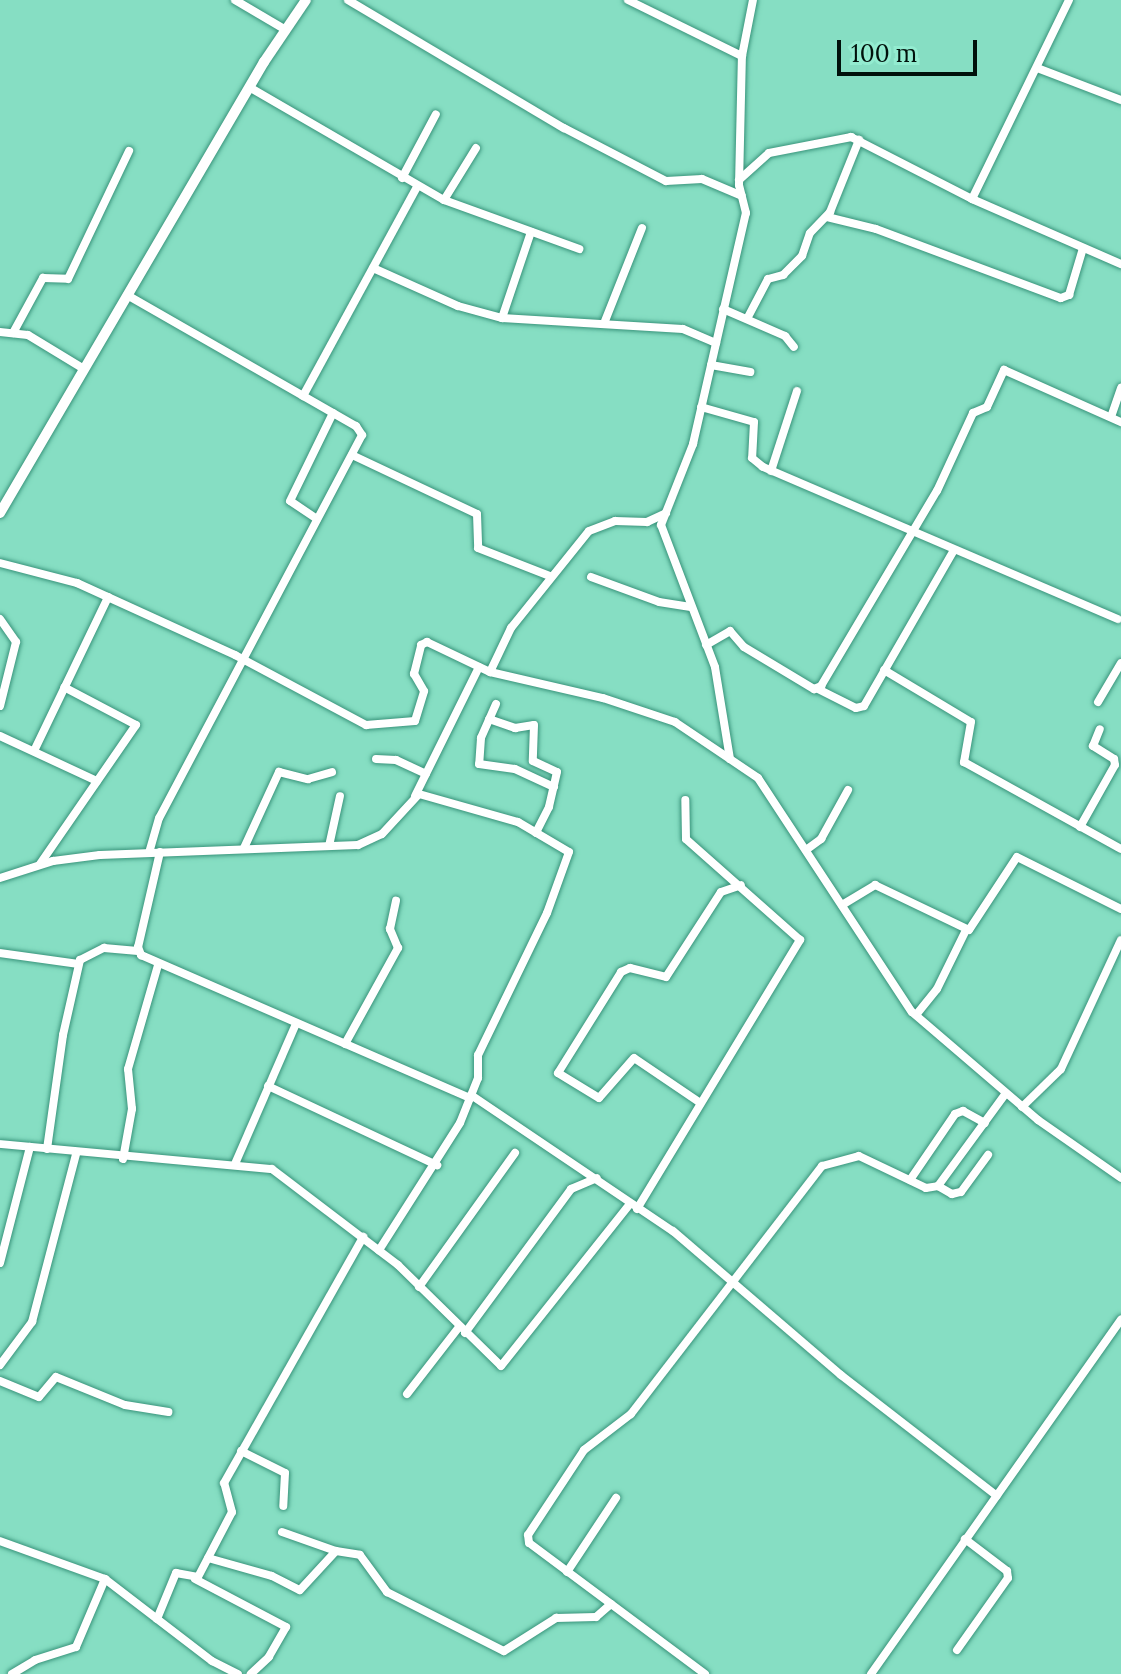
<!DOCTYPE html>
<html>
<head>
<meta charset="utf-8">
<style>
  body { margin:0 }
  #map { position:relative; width:1121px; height:1674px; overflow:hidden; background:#86dec3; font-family:Lora,serif }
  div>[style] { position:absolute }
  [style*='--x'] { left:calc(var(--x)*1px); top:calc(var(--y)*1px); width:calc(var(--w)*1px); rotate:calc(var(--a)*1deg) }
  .roads { filter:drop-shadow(0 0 2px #39947b) drop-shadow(0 0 2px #39947b) }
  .minor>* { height:8px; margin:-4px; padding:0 4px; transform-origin:4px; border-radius:4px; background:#fff }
  .tertiary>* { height:10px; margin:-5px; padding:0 5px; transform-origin:5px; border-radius:5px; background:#fff }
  span { translate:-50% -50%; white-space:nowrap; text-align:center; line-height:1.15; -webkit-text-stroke:7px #93ecd0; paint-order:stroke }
  .scale { position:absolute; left:837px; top:40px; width:140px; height:36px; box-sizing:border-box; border:4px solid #00110b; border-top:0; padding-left:10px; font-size:24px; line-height:28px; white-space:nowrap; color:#00110b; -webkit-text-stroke:6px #93ecd0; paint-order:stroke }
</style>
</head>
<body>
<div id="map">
  <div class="roads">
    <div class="minor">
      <div style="--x:235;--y:0;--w:59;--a:30.5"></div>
      <div style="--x:348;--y:0;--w:251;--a:30.7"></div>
      <div style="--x:564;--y:128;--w:115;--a:27.5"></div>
      <div style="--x:666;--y:181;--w:36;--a:-3"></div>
      <div style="--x:702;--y:179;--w:43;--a:23"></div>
      <div style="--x:628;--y:0;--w:127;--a:26.2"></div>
      <div style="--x:1037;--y:68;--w:90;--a:20.9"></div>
      <div style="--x:249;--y:87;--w:225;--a:30.1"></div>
      <div style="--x:444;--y:200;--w:144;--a:19.9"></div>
      <div style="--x:402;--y:178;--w:72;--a:-62"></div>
      <div style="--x:739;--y:180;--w:40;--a:-42"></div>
      <div style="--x:769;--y:153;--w:84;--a:-11"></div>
      <div style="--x:851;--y:137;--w:136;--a:27.1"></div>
      <div style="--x:972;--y:199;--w:163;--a:23.6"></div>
      <div style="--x:972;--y:199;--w:221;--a:-64"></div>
      <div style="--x:444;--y:200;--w:61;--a:-58.4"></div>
      <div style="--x:827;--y:217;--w:50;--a:13.8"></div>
      <div style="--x:876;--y:229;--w:197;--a:20.5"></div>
      <div style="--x:1061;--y:298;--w:9;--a:-21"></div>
      <div style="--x:1069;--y:295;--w:49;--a:-73.4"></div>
      <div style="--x:373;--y:268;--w:93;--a:24.1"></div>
      <div style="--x:458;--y:306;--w:46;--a:15.3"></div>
      <div style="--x:502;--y:318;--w:181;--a:3.5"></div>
      <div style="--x:683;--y:329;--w:36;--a:23"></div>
      <div style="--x:127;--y:295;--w:264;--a:29.8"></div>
      <div style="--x:356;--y:426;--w:11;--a:56"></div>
      <div style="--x:362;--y:435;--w:433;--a:117.9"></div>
      <div style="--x:159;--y:818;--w:36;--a:106"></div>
      <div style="--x:723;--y:309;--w:68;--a:23.5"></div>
      <div style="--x:785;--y:336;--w:14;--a:51"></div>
      <div style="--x:748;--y:317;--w:43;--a:-62.2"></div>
      <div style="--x:768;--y:279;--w:16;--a:-15"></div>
      <div style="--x:783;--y:275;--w:27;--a:-45"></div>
      <div style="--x:802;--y:256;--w:24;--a:-71"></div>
      <div style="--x:810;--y:233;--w:29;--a:-46"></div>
      <div style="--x:830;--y:212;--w:78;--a:-68.1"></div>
      <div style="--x:502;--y:318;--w:91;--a:-71.4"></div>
      <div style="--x:605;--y:321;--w:100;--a:-68.3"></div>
      <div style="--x:0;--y:332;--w:28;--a:6"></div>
      <div style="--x:28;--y:335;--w:66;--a:31.3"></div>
      <div style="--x:13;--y:333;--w:63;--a:-61.4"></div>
      <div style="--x:43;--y:278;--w:25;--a:2"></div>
      <div style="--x:68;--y:279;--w:142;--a:-64.5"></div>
      <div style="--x:711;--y:365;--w:40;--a:10"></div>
      <div style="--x:303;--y:396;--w:238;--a:-61.4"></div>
      <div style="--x:701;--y:407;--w:55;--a:15.8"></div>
      <div style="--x:754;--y:422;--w:36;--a:93"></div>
      <div style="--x:752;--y:458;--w:14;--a:39"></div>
      <div style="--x:763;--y:467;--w:386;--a:23.2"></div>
      <div style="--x:1111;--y:417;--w:31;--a:-71"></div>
      <div style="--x:352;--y:455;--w:138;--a:25.3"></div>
      <div style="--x:477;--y:514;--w:34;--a:88"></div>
      <div style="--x:478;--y:548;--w:77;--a:21.3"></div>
      <div style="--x:771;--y:471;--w:84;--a:-72"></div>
      <div style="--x:317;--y:519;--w:32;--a:-146"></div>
      <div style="--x:290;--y:501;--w:98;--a:-64"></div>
      <div style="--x:0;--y:563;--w:80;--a:14.6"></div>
      <div style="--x:77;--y:583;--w:174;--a:24.5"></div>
      <div style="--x:235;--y:655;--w:149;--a:28.1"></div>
      <div style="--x:366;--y:725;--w:49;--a:-4.7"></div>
      <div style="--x:415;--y:721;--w:31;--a:-73"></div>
      <div style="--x:424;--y:691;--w:20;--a:-120"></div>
      <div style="--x:414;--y:674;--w:30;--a:-76"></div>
      <div style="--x:421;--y:645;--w:7;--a:-27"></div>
      <div style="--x:427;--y:642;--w:70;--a:25.5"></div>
      <div style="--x:490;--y:672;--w:116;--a:13"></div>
      <div style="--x:603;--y:698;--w:76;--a:18.4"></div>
      <div style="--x:675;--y:722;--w:100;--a:34"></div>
      <div style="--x:758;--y:778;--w:280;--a:56.7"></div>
      <div style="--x:912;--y:1012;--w:166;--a:40.6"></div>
      <div style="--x:1038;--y:1120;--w:101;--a:34.9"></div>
      <div style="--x:591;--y:577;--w:72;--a:20.2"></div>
      <div style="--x:659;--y:602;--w:32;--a:9"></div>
      <div style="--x:0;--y:619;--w:28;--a:55"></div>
      <div style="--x:16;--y:642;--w:66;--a:104"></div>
      <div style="--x:706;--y:645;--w:28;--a:-30"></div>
      <div style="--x:730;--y:631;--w:21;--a:49"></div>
      <div style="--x:744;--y:647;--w:82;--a:31"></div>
      <div style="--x:814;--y:689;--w:8;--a:-23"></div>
      <div style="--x:821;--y:686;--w:227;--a:-59.3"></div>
      <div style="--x:937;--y:491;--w:86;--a:-65.2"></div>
      <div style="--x:973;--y:413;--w:15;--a:-23"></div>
      <div style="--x:987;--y:407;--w:41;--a:-65.3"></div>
      <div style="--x:1004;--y:370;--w:128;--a:24"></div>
      <div style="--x:884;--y:670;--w:101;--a:30.9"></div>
      <div style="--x:971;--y:722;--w:41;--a:99.9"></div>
      <div style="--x:964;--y:762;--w:179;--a:29"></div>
      <div style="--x:490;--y:672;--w:49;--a:-64.5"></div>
      <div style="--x:511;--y:628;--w:124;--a:-51.2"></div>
      <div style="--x:589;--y:531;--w:28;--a:-21"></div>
      <div style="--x:615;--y:521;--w:32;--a:2"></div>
      <div style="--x:647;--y:522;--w:21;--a:-25"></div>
      <div style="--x:818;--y:689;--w:42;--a:26.6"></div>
      <div style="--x:856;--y:708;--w:8;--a:-14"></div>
      <div style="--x:864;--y:706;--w:180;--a:-60"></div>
      <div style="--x:1098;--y:702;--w:45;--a:-59.5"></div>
      <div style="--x:496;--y:704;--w:37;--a:114"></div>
      <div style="--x:481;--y:738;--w:26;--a:94"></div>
      <div style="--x:479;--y:764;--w:36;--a:8"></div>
      <div style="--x:515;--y:769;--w:43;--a:24.8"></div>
      <div style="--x:489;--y:719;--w:28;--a:19"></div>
      <div style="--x:515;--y:728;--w:19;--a:-9"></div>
      <div style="--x:534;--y:725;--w:36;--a:92"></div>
      <div style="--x:533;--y:761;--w:26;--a:25"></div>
      <div style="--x:557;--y:772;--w:36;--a:103"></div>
      <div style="--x:549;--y:807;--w:29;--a:117"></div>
      <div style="--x:0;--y:736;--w:107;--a:24.9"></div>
      <div style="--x:34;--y:751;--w:171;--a:-64.3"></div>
      <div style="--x:376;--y:759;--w:20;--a:3"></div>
      <div style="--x:396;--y:760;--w:33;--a:25"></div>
      <div style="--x:730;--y:759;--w:93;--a:-99.3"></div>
      <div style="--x:715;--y:667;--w:152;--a:-110.8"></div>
      <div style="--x:661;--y:525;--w:87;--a:-68.4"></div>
      <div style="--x:693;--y:444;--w:237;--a:-77.1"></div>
      <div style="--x:746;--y:213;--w:29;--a:-104"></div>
      <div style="--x:739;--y:185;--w:129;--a:-88.7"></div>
      <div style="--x:742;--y:56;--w:57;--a:-78.9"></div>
      <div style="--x:415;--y:796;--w:144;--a:-63.6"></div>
      <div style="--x:1080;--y:827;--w:71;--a:-60.6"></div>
      <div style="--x:1115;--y:765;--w:6;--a:-99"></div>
      <div style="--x:1114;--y:759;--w:25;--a:-148"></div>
      <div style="--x:1093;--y:746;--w:18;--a:-68"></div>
      <div style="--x:329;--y:846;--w:51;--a:-77.6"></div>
      <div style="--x:244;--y:848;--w:84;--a:-65.3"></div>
      <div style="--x:279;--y:772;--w:30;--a:14"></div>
      <div style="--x:308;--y:779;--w:25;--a:-16"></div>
      <div style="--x:806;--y:850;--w:19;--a:-36"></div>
      <div style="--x:821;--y:839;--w:56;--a:-61.1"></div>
      <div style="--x:160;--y:852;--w:98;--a:103"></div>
      <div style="--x:138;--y:947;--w:9;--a:69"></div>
      <div style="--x:141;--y:955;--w:359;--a:23.5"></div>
      <div style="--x:40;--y:864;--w:169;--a:-55.4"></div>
      <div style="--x:136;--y:725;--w:81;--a:-152.2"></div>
      <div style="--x:0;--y:878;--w:56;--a:-17.8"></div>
      <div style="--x:53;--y:861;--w:47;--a:-7.3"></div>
      <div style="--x:100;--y:855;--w:258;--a:-2.2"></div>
      <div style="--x:358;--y:845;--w:26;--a:-25"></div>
      <div style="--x:382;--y:834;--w:54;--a:-47.2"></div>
      <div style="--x:419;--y:794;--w:103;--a:15.8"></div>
      <div style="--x:518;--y:822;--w:59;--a:30.5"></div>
      <div style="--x:569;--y:852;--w:65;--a:109.8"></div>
      <div style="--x:547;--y:913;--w:158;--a:115.9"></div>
      <div style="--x:478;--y:1055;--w:23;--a:90"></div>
      <div style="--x:478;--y:1078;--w:48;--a:111.8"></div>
      <div style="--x:460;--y:1123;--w:151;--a:122.5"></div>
      <div style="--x:842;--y:905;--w:39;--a:-31"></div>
      <div style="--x:875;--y:885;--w:104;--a:25.6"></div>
      <div style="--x:969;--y:930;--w:87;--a:-56.7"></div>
      <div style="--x:1017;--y:857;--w:116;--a:26.6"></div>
      <div style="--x:0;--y:953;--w:79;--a:8"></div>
      <div style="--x:916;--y:1015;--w:33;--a:-51"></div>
      <div style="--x:937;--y:989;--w:66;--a:-63.8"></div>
      <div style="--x:345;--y:1044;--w:110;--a:-61.1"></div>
      <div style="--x:398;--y:948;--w:21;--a:-113"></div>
      <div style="--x:390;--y:929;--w:29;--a:-78"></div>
      <div style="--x:268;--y:1086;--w:187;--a:25.1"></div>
      <div style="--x:471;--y:1095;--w:244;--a:34"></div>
      <div style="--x:673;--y:1231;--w:221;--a:40.6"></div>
      <div style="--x:841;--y:1375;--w:197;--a:37.8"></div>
      <div style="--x:699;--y:1102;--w:78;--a:-145.9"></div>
      <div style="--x:634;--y:1058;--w:53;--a:131.2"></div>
      <div style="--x:599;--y:1098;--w:48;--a:-148.6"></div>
      <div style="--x:558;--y:1073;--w:119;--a:-58"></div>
      <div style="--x:621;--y:972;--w:10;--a:-24"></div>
      <div style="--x:630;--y:968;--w:37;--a:14"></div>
      <div style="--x:666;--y:977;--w:101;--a:-57.1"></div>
      <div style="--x:721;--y:892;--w:21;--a:-19"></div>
      <div style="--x:1022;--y:1107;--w:54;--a:-44.3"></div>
      <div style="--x:1061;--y:1069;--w:142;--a:-65.1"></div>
      <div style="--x:0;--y:1144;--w:273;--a:5.3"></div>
      <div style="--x:272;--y:1169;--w:158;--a:37.3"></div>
      <div style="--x:398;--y:1265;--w:144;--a:44.4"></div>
      <div style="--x:501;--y:1366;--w:207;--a:-51.5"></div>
      <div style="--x:47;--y:1149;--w:115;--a:-82"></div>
      <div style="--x:63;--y:1035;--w:77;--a:-77.2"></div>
      <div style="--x:80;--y:960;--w:27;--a:-27"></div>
      <div style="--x:104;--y:948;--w:34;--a:5"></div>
      <div style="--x:123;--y:1159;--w:51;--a:-79.8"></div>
      <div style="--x:132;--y:1109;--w:40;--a:-95.7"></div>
      <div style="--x:128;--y:1069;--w:108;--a:-73.9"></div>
      <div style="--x:235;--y:1164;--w:153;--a:-66.5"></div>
      <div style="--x:910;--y:1180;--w:80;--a:-55.7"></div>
      <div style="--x:955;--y:1114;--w:9;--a:-21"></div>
      <div style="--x:963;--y:1111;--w:25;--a:29"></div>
      <div style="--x:938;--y:1186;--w:16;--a:30"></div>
      <div style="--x:952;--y:1194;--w:9;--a:-13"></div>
      <div style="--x:961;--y:1192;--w:46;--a:-53.9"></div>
      <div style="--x:637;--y:1209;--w:315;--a:-58.8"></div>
      <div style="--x:800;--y:940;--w:152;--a:-138.5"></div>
      <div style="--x:686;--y:839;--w:39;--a:-91"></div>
      <div style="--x:0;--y:1263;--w:120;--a:-75.5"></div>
      <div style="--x:419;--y:1287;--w:165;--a:-54.4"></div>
      <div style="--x:465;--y:1333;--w:179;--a:-53.6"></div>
      <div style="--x:571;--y:1189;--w:28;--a:-23"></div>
      <div style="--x:0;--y:1365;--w:54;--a:-53.3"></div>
      <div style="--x:32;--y:1322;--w:174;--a:-75.3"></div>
      <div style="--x:0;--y:1381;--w:42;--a:22.3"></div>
      <div style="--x:39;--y:1397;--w:26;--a:-50"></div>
      <div style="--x:56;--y:1377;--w:74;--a:22.1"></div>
      <div style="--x:125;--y:1405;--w:44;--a:9.2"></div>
      <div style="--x:407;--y:1394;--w:85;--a:-52.2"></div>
      <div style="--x:241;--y:1451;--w:49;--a:26.6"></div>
      <div style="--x:285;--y:1473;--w:33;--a:93"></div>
      <div style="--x:282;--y:1532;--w:57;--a:19.4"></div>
      <div style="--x:0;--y:1541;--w:112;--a:19.9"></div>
      <div style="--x:105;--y:1579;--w:135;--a:37.5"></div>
      <div style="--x:212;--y:1661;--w:29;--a:27"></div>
      <div style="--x:208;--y:1558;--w:66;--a:15.7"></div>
      <div style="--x:272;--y:1576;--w:31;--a:27"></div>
      <div style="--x:300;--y:1590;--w:53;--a:-47.3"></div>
      <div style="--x:336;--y:1551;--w:24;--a:9"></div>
      <div style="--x:360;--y:1555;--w:46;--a:53.9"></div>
      <div style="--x:387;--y:1592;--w:131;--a:26.8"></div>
      <div style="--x:504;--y:1651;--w:62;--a:-32.4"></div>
      <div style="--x:556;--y:1618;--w:40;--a:-1.4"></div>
      <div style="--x:596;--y:1617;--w:20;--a:-41"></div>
      <div style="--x:567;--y:1572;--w:89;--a:-56.5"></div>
      <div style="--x:195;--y:1579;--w:103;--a:27.8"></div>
      <div style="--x:286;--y:1627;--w:34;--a:120"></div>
      <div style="--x:269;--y:1657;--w:25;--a:137"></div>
      <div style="--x:157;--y:1619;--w:50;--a:-67.6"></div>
      <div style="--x:176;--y:1573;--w:22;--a:10"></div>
      <div style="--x:198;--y:1577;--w:73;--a:-62.4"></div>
      <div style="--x:232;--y:1512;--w:30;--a:-105"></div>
      <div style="--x:224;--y:1483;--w:283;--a:-60.5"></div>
      <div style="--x:957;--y:1650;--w:88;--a:-54.7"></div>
      <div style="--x:1008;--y:1578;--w:7;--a:-98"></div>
      <div style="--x:1007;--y:1571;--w:53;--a:-142.7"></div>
      <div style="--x:12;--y:1674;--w:27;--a:-31"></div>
      <div style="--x:35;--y:1660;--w:43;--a:-17.6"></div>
      <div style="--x:76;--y:1647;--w:74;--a:-66.9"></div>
      <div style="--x:705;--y:1674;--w:219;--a:-143.3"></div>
      <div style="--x:529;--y:1543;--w:8;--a:-97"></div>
      <div style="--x:528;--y:1535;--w:102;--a:-56.6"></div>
      <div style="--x:584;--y:1450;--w:59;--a:-37.5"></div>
      <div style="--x:631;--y:1414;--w:313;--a:-52.4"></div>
      <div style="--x:822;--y:1166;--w:38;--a:-15"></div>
      <div style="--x:859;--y:1156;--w:74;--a:25.5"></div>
      <div style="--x:926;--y:1188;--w:12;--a:-9"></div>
      <div style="--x:938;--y:1186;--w:115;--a:-53.8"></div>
      <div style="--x:871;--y:1674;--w:434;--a:-54.8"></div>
    </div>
    <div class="tertiary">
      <div style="--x:0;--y:513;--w:523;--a:-59.66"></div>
      <div style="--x:264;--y:62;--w:75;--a:-55.9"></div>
    </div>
  </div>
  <div class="scale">100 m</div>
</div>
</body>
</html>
